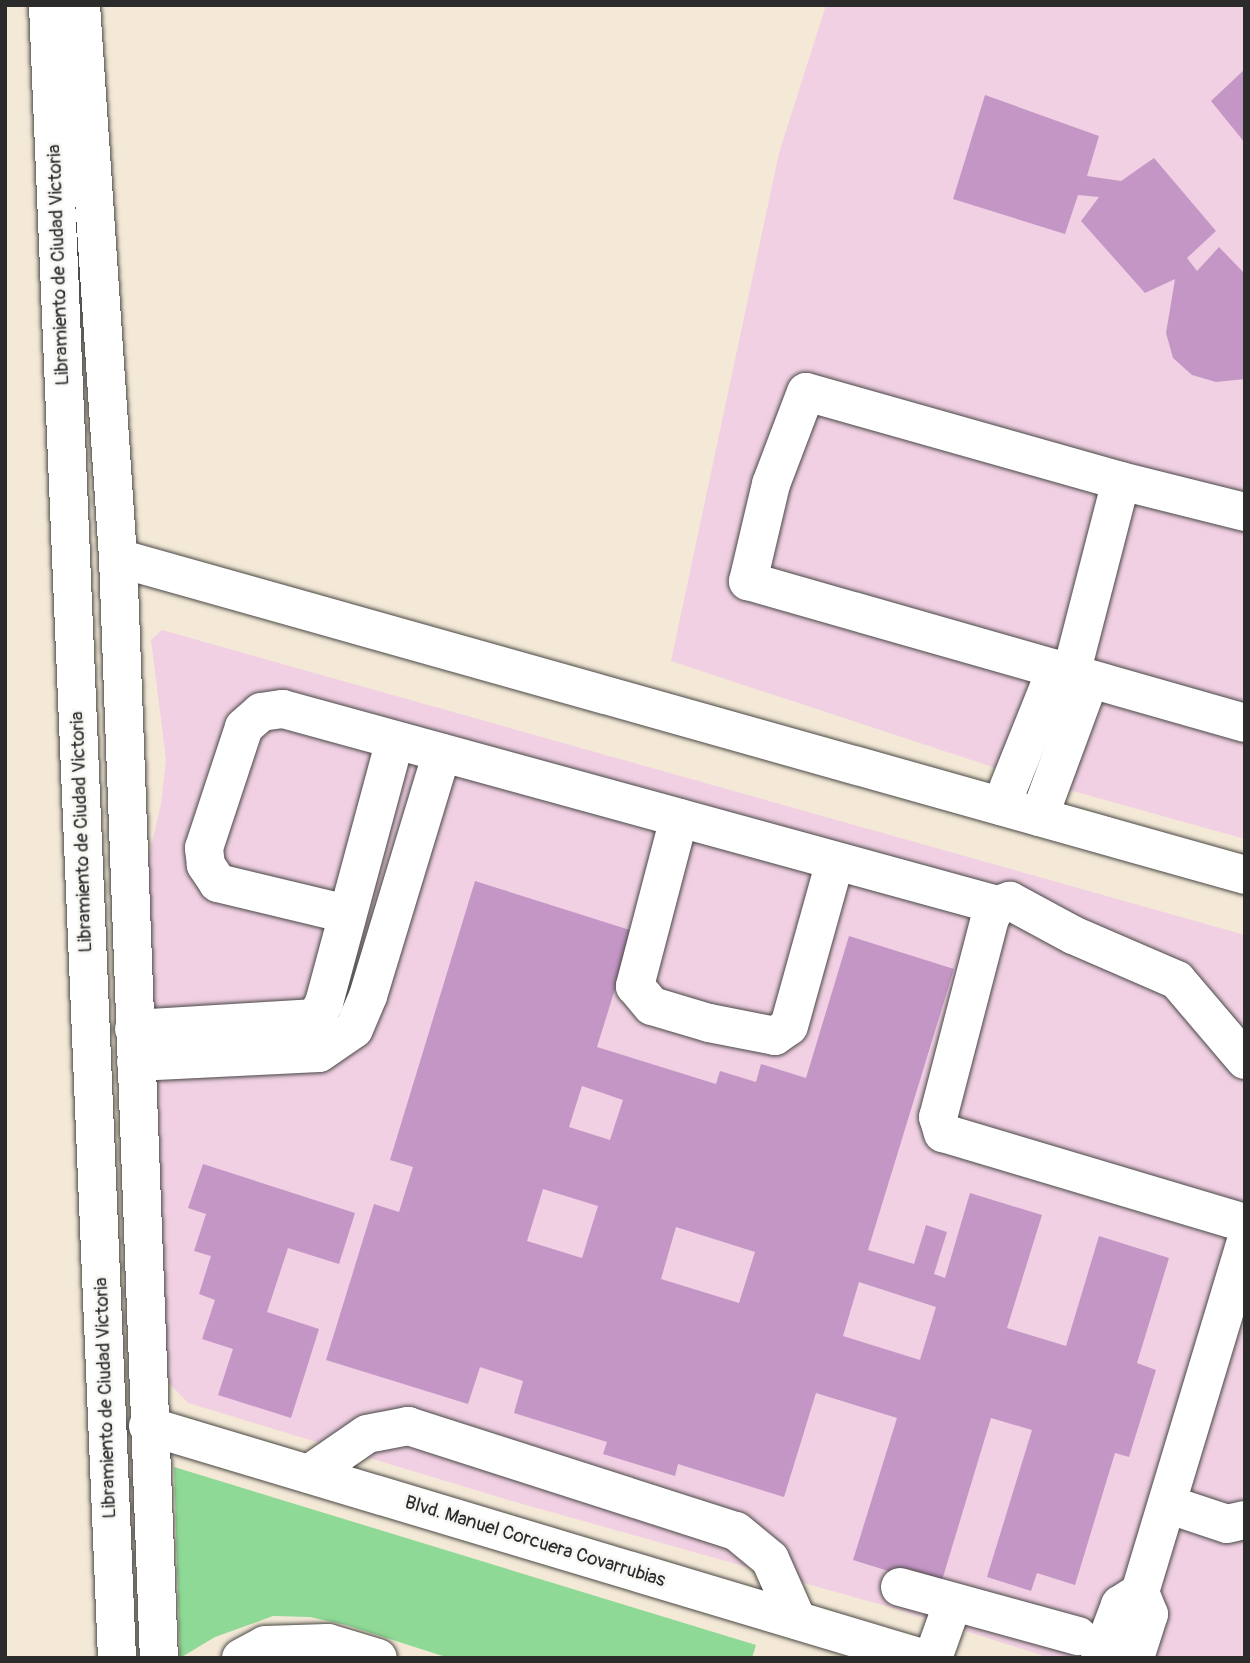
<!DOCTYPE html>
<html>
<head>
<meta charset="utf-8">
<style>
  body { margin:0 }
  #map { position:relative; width:1250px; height:1663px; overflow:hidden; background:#f4e9d7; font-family:Pangolin,sans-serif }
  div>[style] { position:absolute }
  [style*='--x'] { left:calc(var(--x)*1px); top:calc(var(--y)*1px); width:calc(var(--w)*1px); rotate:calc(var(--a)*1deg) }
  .built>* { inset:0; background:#f1d0e4 }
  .green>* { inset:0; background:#8dd995 }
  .building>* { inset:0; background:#c496c6 }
  .roads { filter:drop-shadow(0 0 2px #494845) drop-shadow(0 0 2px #494845) }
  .minor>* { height:38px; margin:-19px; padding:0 19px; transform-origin:19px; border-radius:19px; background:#fff }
  .highway>* { height:38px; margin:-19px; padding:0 19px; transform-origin:19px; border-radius:19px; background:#fff }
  span { translate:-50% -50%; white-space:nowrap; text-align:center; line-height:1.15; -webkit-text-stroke:5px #f6f6f2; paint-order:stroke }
  .street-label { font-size:19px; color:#2b2b2b }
  .frame { position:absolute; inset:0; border:7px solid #2b2b2b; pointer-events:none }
</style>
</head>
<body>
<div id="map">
  <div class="built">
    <div style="clip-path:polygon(826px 5px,1245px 7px,1245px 839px,1026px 778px,671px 661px,779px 153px)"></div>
    <div style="clip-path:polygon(162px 630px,1245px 935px,1245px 1658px,1050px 1658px,900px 1610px,512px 1501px,188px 1403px,169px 1383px,161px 1342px,146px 869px,161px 804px,166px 760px,151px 640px)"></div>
  </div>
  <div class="green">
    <div style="clip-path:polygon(174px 1467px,756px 1645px,752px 1658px,449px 1658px,346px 1625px,310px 1617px,273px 1616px,215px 1637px,180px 1658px)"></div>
  </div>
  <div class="building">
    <div style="clip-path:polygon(1245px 69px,1245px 143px,1211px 101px)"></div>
    <div style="clip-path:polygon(985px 95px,1099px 136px,1087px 176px,1121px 181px,1154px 158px,1216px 231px,1187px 258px,1197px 271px,1219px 247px,1245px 274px,1245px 379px,1216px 382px,1192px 375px,1173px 358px,1166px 333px,1175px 279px,1145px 293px,1081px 221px,1099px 197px,1078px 195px,1065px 234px,953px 199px)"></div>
    <div style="clip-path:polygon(evenodd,475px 881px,633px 931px,597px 1047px,716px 1084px,720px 1071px,756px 1082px,761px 1064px,806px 1078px,849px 936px,954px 969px,868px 1250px,914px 1264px,926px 1225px,947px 1232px,934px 1274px,945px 1278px,970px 1193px,1042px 1215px,1007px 1328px,1066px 1346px,1099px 1236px,1169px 1258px,1137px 1363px,1156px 1370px,1129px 1457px,1115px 1453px,1075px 1585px,1037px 1573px,1031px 1591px,987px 1577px,1032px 1430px,991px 1418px,940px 1587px,853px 1560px,897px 1418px,816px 1393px,784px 1497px,678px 1464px,675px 1476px,603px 1454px,607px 1442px,514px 1413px,523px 1381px,480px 1367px,468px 1404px,326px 1360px,374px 1204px,399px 1212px,413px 1167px,390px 1160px,475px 881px,582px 1086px,623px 1100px,610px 1140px,569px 1127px,582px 1086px,475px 881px,543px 1189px,598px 1206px,582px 1258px,527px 1241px,543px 1189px,475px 881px,676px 1227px,755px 1252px,739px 1303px,661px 1279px,676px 1227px,475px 881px,859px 1282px,936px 1307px,920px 1360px,843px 1336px,859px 1282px)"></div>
    <div style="clip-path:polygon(203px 1164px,355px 1213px,339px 1264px,288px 1248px,267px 1312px,319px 1329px,291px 1418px,218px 1395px,233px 1349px,202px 1339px,215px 1300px,199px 1294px,211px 1256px,194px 1251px,206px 1214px,188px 1208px)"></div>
  </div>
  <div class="roads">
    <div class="minor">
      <div style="--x:81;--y:5;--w:554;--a:86.17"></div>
      <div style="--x:118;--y:558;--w:1101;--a:87.87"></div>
      <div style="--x:1245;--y:512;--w:128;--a:-166"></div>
      <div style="--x:1121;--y:481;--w:327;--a:-164.2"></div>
      <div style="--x:806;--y:392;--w:98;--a:110.8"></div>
      <div style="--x:771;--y:484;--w:100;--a:103.3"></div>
      <div style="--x:748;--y:581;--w:517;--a:15.95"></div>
      <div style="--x:118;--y:558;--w:1171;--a:15.71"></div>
      <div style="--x:1071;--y:674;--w:199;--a:-75.5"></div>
      <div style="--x:1001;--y:806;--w:148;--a:-68.1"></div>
      <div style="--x:1039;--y:817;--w:147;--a:-69.7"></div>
      <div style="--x:679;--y:818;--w:174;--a:104.7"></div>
      <div style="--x:635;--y:986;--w:26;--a:50"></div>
      <div style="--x:652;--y:1006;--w:59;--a:16.6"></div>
      <div style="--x:709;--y:1023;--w:67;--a:11.1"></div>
      <div style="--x:775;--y:1036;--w:17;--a:-36"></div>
      <div style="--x:789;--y:1026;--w:171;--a:-74.4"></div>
      <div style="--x:347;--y:914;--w:133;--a:-166.5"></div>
      <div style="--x:218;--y:883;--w:22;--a:-124"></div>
      <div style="--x:206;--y:865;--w:17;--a:-97"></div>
      <div style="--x:204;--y:848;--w:127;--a:-71.7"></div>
      <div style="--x:244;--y:727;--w:23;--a:-41"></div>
      <div style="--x:261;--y:712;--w:22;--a:-8"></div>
      <div style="--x:283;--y:709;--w:740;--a:15.35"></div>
      <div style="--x:134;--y:1029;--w:182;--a:-3.5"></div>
      <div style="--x:316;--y:1018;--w:17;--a:-62"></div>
      <div style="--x:324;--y:1003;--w:272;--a:-74.9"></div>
      <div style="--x:1245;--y:1060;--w:105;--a:-130.4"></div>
      <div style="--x:1177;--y:980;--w:113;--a:-156.6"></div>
      <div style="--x:1073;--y:935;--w:72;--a:-151.6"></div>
      <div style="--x:1010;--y:901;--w:14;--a:163"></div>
      <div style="--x:997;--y:905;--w:15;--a:118"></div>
      <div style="--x:990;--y:918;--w:206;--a:104.6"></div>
      <div style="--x:938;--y:1117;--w:17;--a:73"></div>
      <div style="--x:943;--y:1133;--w:315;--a:16.6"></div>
      <div style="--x:136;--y:1062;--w:183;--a:-2.8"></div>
      <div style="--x:319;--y:1053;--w:42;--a:-34.4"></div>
      <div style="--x:354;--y:1029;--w:36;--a:-67"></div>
      <div style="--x:368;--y:996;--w:254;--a:-73.1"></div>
      <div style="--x:148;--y:1426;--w:808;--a:16.69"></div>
      <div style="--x:309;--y:1474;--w:70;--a:-34.6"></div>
      <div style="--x:367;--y:1434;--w:42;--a:-11"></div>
      <div style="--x:408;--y:1426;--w:344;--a:17.8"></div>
      <div style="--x:736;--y:1531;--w:44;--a:39.5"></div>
      <div style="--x:770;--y:1559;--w:67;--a:66.1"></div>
      <div style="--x:1167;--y:1504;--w:63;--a:18.4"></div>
      <div style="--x:1227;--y:1524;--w:18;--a:-13"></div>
      <div style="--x:900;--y:1587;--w:185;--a:15.4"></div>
      <div style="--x:1140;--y:1592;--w:363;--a:-73.2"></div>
      <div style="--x:241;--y:1658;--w:27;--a:-28"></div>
      <div style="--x:265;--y:1645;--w:63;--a:-1.8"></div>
      <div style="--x:328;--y:1643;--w:52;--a:16.7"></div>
      <div style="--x:933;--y:1658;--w:59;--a:-70.3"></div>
      <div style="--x:1100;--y:1658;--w:57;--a:-69.3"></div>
      <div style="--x:1120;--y:1605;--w:24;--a:-33"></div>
      <div style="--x:1140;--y:1592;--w:24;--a:68"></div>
      <div style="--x:1149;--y:1614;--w:46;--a:107.7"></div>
    </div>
    <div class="highway">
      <div style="--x:48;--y:5;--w:1654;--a:87.61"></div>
    </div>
  </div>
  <div class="street-label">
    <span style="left:59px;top:265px;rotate:-92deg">Libramiento de Ciudad Victoria</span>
    <span style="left:82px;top:832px;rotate:-92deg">Libramiento de Ciudad Victoria</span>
    <span style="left:106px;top:1398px;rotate:-92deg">Libramiento de Ciudad Victoria</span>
    <span style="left:535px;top:1542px;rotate:17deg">Blvd. Manuel Corcuera Covarrubias</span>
  </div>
  <div class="frame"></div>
</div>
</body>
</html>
